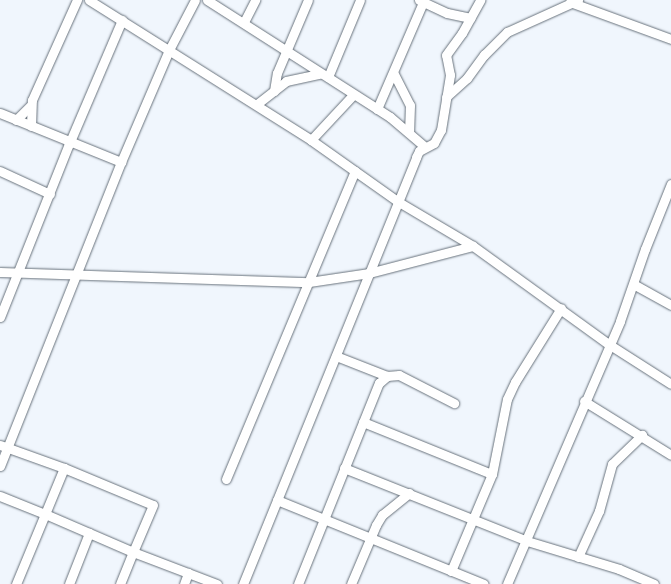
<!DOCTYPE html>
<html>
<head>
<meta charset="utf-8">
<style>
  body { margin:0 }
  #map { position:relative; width:671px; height:584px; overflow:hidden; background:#f0f6fd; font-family:Overpass,sans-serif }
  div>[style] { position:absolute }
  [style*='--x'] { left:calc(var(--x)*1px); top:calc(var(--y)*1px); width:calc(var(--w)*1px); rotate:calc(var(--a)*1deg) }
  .roads { filter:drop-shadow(0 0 1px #68727c) drop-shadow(0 0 1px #68727c) }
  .minor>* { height:9px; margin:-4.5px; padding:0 4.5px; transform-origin:4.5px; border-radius:4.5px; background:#fff }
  span { translate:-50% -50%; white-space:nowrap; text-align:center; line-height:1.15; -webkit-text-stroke:3.5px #fff; paint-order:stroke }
</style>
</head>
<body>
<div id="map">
  <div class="roads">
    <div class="minor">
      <div style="--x:89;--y:0;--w:262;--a:32.2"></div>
      <div style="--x:311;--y:140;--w:105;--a:35.3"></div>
      <div style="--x:397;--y:201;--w:88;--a:30.6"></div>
      <div style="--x:473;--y:246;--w:169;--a:35.9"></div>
      <div style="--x:610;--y:345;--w:72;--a:32.6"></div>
      <div style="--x:207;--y:0;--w:217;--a:32.6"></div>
      <div style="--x:390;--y:117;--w:46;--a:40.6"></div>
      <div style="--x:419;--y:0;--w:31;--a:25"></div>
      <div style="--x:447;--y:13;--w:24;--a:12"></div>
      <div style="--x:570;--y:2;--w:108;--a:20.1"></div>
      <div style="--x:244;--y:22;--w:25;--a:-63"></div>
      <div style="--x:394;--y:74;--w:35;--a:63"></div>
      <div style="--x:410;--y:105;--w:27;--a:92"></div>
      <div style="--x:328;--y:77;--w:83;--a:-67.4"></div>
      <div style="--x:274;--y:91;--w:18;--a:-81"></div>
      <div style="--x:277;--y:73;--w:79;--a:-67"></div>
      <div style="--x:446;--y:97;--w:28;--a:-42"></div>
      <div style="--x:467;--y:78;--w:29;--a:-54"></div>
      <div style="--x:484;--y:55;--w:33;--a:-45"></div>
      <div style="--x:507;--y:32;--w:78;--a:-24.3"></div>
      <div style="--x:257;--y:104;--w:37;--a:-38"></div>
      <div style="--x:286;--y:81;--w:34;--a:-12"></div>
      <div style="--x:377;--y:109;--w:116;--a:-66.7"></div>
      <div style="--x:0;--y:113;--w:131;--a:22"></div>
      <div style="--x:16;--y:120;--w:21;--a:-45"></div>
      <div style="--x:31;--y:126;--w:26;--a:-88"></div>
      <div style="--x:32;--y:100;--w:110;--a:-65.8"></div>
      <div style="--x:311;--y:140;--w:62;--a:-47"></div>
      <div style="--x:0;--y:171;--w:55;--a:24.7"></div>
      <div style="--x:0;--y:272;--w:309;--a:1.9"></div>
      <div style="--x:309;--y:282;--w:61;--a:-8.5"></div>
      <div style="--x:369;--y:273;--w:107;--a:-14.6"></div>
      <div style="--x:635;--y:285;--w:41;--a:29.1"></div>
      <div style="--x:0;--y:317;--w:186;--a:-68.3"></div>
      <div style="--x:69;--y:144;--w:135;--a:-66.9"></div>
      <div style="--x:336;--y:356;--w:55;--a:21.4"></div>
      <div style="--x:584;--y:401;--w:102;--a:31.8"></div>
      <div style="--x:363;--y:422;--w:139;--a:22"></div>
      <div style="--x:0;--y:445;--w:68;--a:19.8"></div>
      <div style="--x:64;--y:468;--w:96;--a:22.6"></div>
      <div style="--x:153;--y:505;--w:51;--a:113.1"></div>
      <div style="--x:133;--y:552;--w:96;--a:-156.6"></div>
      <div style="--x:45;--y:514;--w:50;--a:-67.6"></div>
      <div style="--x:0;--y:466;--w:327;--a:-68.3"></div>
      <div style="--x:121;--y:162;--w:122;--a:-66.8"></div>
      <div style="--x:169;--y:50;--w:56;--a:-62.5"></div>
      <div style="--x:344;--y:468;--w:197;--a:21.7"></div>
      <div style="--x:527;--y:541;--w:96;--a:16.9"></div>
      <div style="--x:619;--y:569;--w:38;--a:23"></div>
      <div style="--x:226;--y:479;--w:334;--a:-67.3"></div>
      <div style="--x:0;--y:496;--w:48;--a:21.8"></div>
      <div style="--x:45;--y:514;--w:76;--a:112.5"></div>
      <div style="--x:277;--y:500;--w:223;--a:22.1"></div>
      <div style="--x:578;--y:557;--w:51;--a:-65.5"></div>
      <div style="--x:599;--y:511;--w:49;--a:-74.5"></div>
      <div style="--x:612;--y:464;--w:42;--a:-44"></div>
      <div style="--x:451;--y:571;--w:105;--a:-67.1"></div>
      <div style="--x:492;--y:474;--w:76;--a:-78.7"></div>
      <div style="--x:507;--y:399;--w:19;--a:-65"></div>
      <div style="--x:515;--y:382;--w:87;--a:-58.1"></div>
      <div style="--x:69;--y:584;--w:55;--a:-68.6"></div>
      <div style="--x:120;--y:584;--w:35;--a:-68"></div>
      <div style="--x:133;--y:552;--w:90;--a:20.9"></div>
      <div style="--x:184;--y:584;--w:12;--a:-70"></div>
      <div style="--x:243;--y:584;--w:461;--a:-67.9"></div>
      <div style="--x:416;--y:157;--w:7;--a:-63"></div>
      <div style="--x:419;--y:151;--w:17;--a:-28"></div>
      <div style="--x:434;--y:143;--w:15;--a:-62"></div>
      <div style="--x:441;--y:130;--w:56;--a:-80.7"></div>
      <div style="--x:450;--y:75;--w:20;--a:-101"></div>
      <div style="--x:446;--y:55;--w:27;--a:-54"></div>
      <div style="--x:462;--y:33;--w:38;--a:-61"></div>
      <div style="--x:298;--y:584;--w:217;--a:-68.1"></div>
      <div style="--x:379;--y:383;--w:11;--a:-41"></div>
      <div style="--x:387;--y:376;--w:12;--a:-5"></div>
      <div style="--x:399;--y:375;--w:62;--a:27"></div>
      <div style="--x:351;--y:584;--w:64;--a:-67"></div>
      <div style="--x:376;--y:525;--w:12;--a:-59"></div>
      <div style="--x:382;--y:515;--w:35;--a:-39"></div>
      <div style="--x:507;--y:584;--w:286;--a:-66.7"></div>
      <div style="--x:620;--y:321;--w:76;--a:-70.9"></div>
      <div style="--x:645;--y:249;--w:70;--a:-68.2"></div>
    </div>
  </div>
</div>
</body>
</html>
